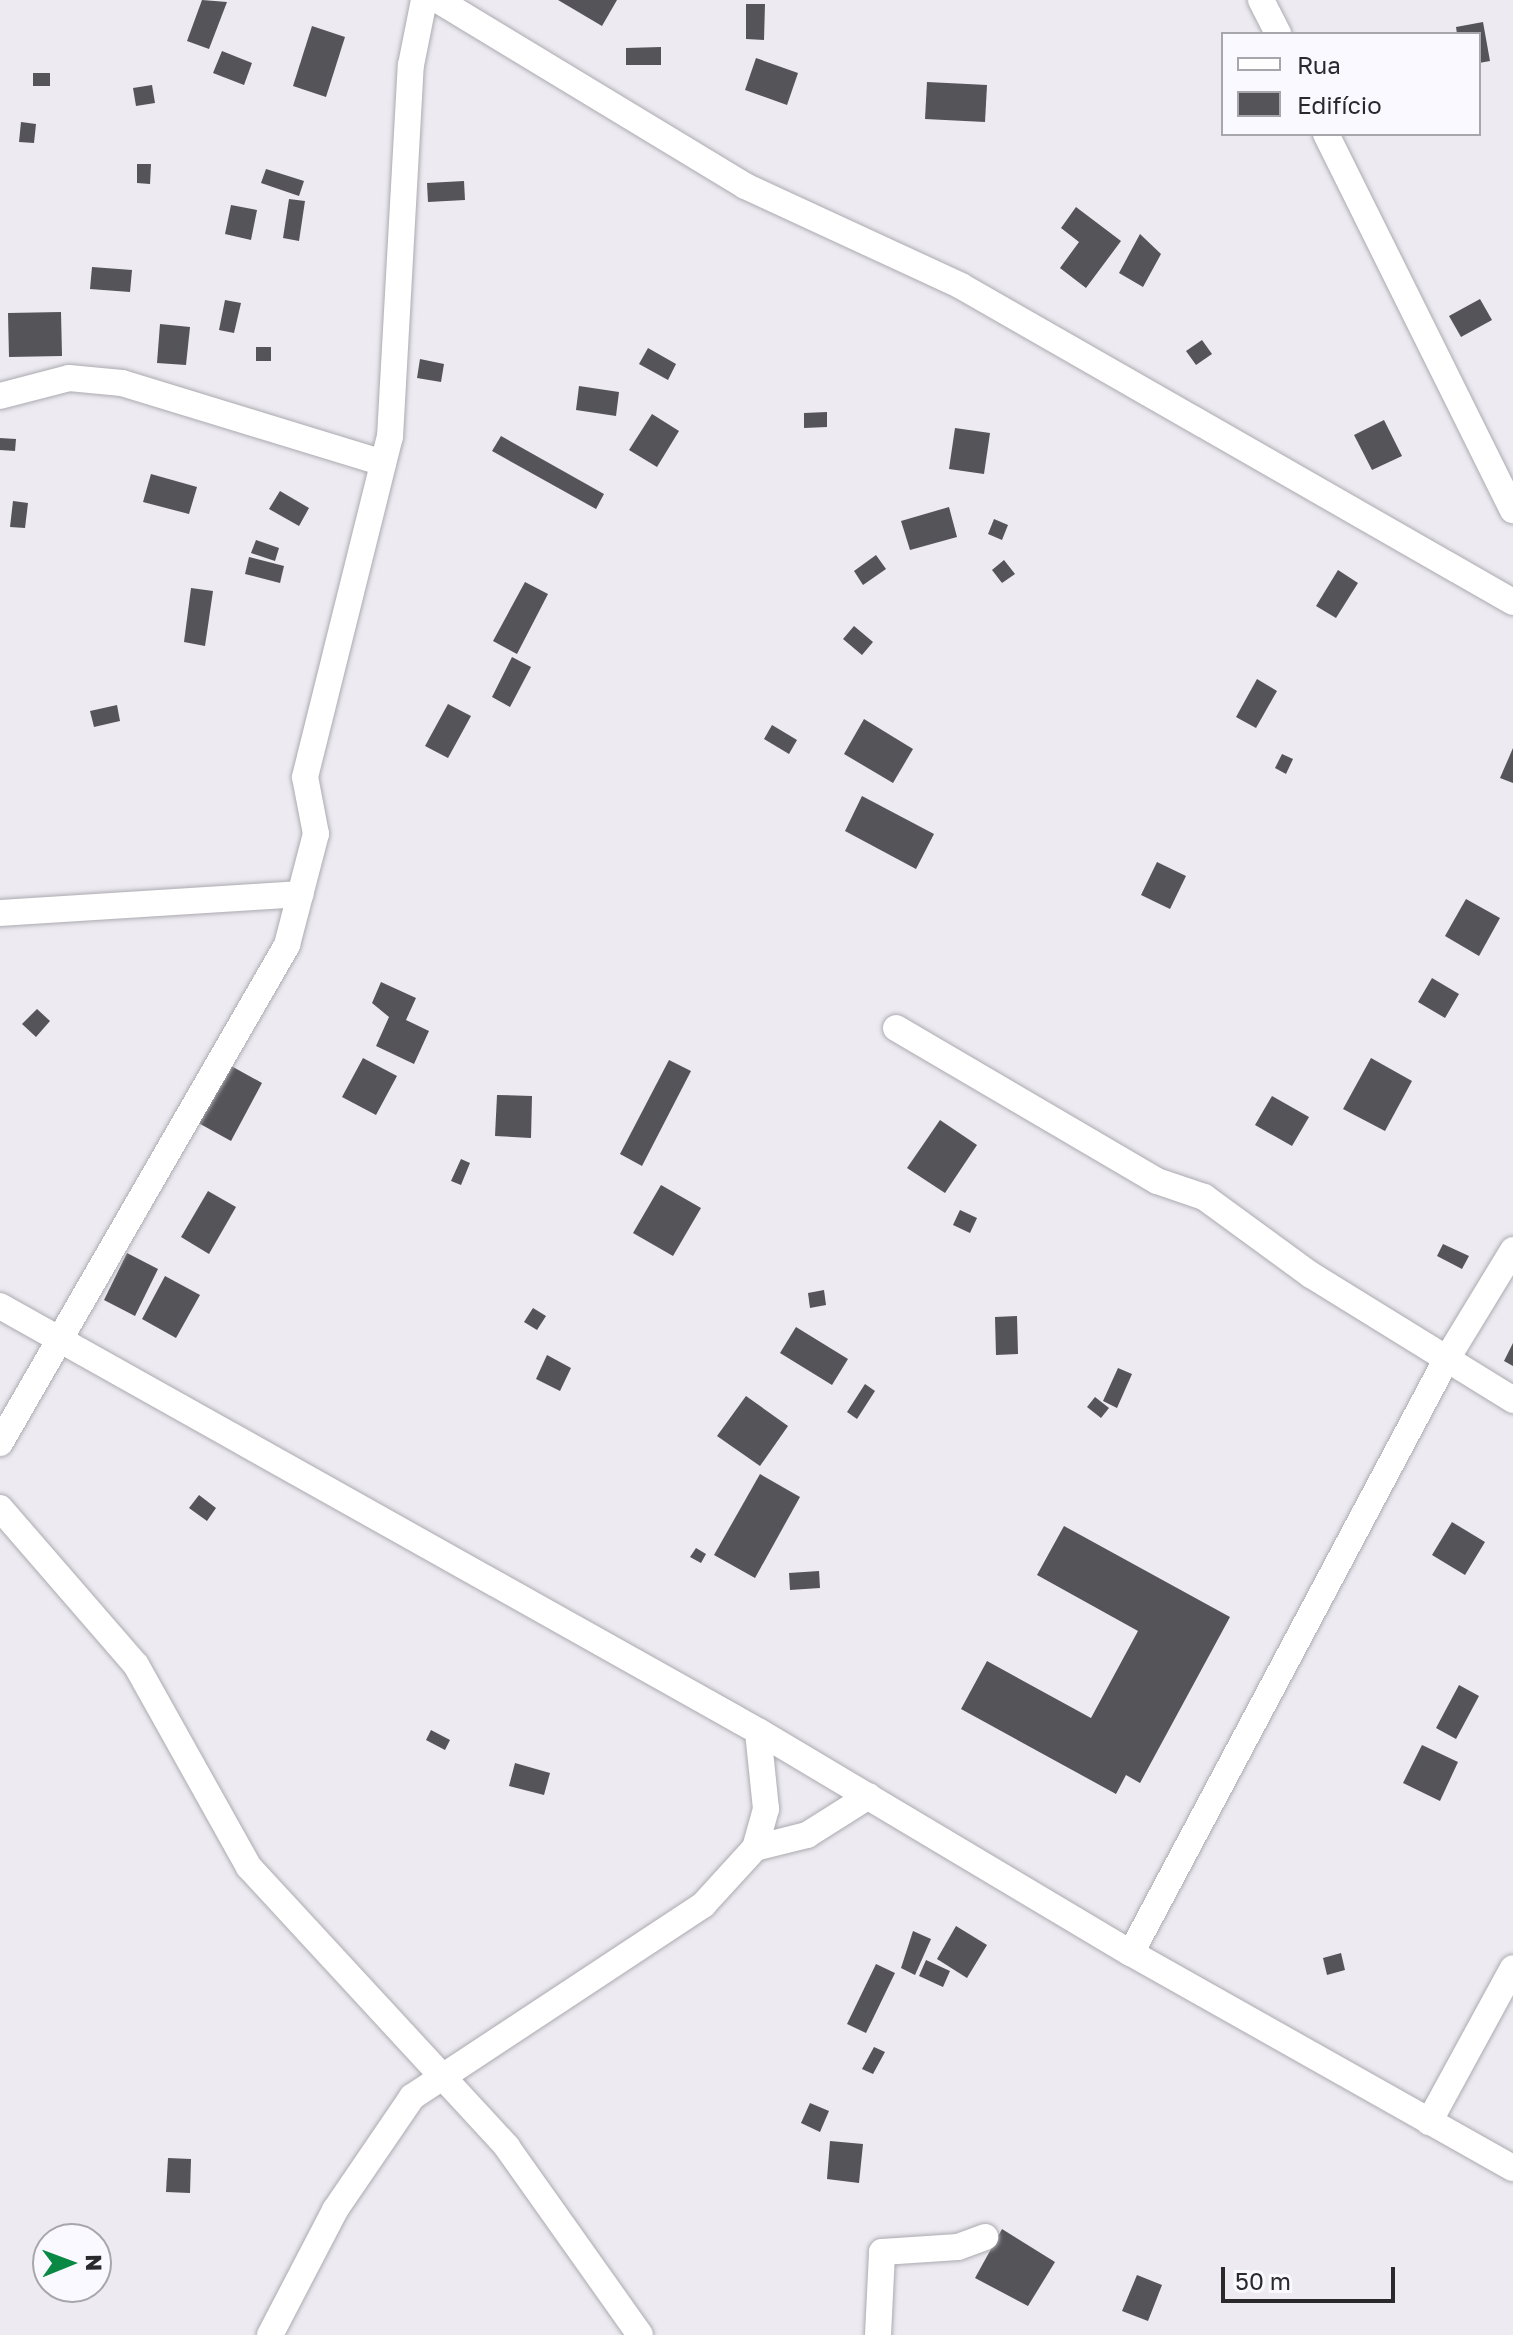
<!DOCTYPE html>
<html>
<head>
<meta charset="utf-8">
<style>
  body { margin:0 }
  #map { position:relative; width:1513px; height:2335px; overflow:hidden; background:#edebf1; font-family:"Golos Text",sans-serif }
  div>[style] { position:absolute }
  [style*='--x'] { left:calc(var(--x)*1px); top:calc(var(--y)*1px); width:calc(var(--w)*1px); rotate:calc(var(--a)*1deg) }
  .building>* { inset:0; background:#555459 }
  .roads { filter:drop-shadow(0 0 2px #abaab0) drop-shadow(0 0 2px #abaab0) }
  .minor>* { height:26px; margin:-13px; padding:0 13px; transform-origin:13px; border-radius:13px; background:#fff }
  span { translate:-50% -50%; white-space:nowrap; text-align:center; line-height:1.15; -webkit-text-stroke:8px #faf9ff; paint-order:stroke }
  .legend { position:absolute; left:1221px; top:32px; width:260px; height:104px; box-sizing:border-box; background:#faf9ff; border:2px solid #a7a6ab; margin:0; padding:10px 14px; list-style:none; font-size:24px; color:#2a292c }
  .legend li { display:flex; align-items:center; gap:16px; height:40px }
  .legend b { width:40px; border:2px solid #a7a6ab }
  .north { position:absolute; left:32px; top:2223px; width:80px; height:80px; box-sizing:border-box; background:#faf9ff; border:2px solid #a7a6ab; border-radius:50%; rotate:89deg; font-size:22px; font-weight:700; line-height:32px; text-align:center; color:#2a292c }
  .north::after { content:''; display:block; margin:auto; width:28px; height:36px; background:#0a8944; clip-path:polygon(50% 0,100% 100%,50% 72%,0 100%) }
  .scale { position:absolute; left:1221px; top:2267px; width:174px; height:36px; box-sizing:border-box; border:4px solid #2a292c; border-top:0; padding-left:10px; font-size:24px; line-height:28px; white-space:nowrap; color:#2a292c; -webkit-text-stroke:6px #faf9ff; paint-order:stroke }
</style>
</head>
<body>
<div id="map">
  <div class="building">
    <div style="clip-path:polygon(202px 0,227px 2px,209px 49px,187px 41px)"></div>
    <div style="clip-path:polygon(558px 0,617px 0,602px 26px)"></div>
    <div style="clip-path:polygon(746px 4px,765px 4px,764px 40px,746px 39px)"></div>
    <div style="clip-path:polygon(1483px 22px,1490px 61px,1479px 63px,1479px 34px,1457px 34px,1456px 27px)"></div>
    <div style="clip-path:polygon(312px 26px,345px 37px,326px 97px,293px 86px)"></div>
    <div style="clip-path:polygon(661px 47px,661px 65px,626px 65px,626px 48px)"></div>
    <div style="clip-path:polygon(222px 51px,252px 63px,244px 85px,213px 73px)"></div>
    <div style="clip-path:polygon(756px 58px,798px 73px,787px 105px,745px 90px)"></div>
    <div style="clip-path:polygon(33px 73px,50px 73px,50px 86px,33px 86px)"></div>
    <div style="clip-path:polygon(927px 82px,987px 85px,985px 122px,925px 119px)"></div>
    <div style="clip-path:polygon(152px 85px,155px 103px,136px 106px,133px 88px)"></div>
    <div style="clip-path:polygon(21px 122px,36px 124px,34px 143px,19px 142px)"></div>
    <div style="clip-path:polygon(137px 164px,151px 164px,150px 184px,137px 183px)"></div>
    <div style="clip-path:polygon(266px 169px,304px 181px,299px 196px,261px 183px)"></div>
    <div style="clip-path:polygon(464px 181px,465px 200px,428px 202px,427px 183px)"></div>
    <div style="clip-path:polygon(289px 199px,305px 201px,299px 241px,283px 238px)"></div>
    <div style="clip-path:polygon(231px 205px,257px 210px,251px 240px,225px 234px)"></div>
    <div style="clip-path:polygon(1076px 207px,1121px 241px,1086px 288px,1060px 268px,1079px 242px,1061px 228px)"></div>
    <div style="clip-path:polygon(1140px 234px,1161px 254px,1143px 287px,1119px 273px)"></div>
    <div style="clip-path:polygon(92px 267px,132px 270px,130px 292px,90px 289px)"></div>
    <div style="clip-path:polygon(1480px 299px,1492px 320px,1461px 337px,1449px 316px)"></div>
    <div style="clip-path:polygon(225px 300px,241px 303px,234px 333px,219px 330px)"></div>
    <div style="clip-path:polygon(61px 312px,62px 356px,9px 357px,8px 313px)"></div>
    <div style="clip-path:polygon(160px 324px,190px 327px,186px 365px,157px 363px)"></div>
    <div style="clip-path:polygon(1202px 340px,1212px 354px,1196px 365px,1186px 351px)"></div>
    <div style="clip-path:polygon(256px 347px,271px 347px,271px 361px,256px 361px)"></div>
    <div style="clip-path:polygon(648px 348px,676px 364px,668px 380px,639px 364px)"></div>
    <div style="clip-path:polygon(420px 359px,444px 364px,441px 382px,417px 378px)"></div>
    <div style="clip-path:polygon(579px 386px,619px 392px,616px 416px,576px 410px)"></div>
    <div style="clip-path:polygon(827px 412px,827px 427px,804px 428px,804px 413px)"></div>
    <div style="clip-path:polygon(652px 414px,679px 431px,657px 467px,629px 450px)"></div>
    <div style="clip-path:polygon(1384px 420px,1402px 456px,1372px 470px,1354px 435px)"></div>
    <div style="clip-path:polygon(955px 428px,990px 433px,984px 474px,949px 469px)"></div>
    <div style="clip-path:polygon(501px 436px,604px 494px,596px 509px,492px 451px)"></div>
    <div style="clip-path:polygon(0 438px,16px 439px,15px 451px,0 450px)"></div>
    <div style="clip-path:polygon(151px 474px,197px 487px,189px 514px,143px 502px)"></div>
    <div style="clip-path:polygon(280px 491px,309px 508px,299px 526px,269px 509px)"></div>
    <div style="clip-path:polygon(13px 501px,28px 503px,25px 528px,10px 527px)"></div>
    <div style="clip-path:polygon(949px 507px,957px 537px,910px 550px,901px 521px)"></div>
    <div style="clip-path:polygon(994px 519px,1008px 525px,1002px 540px,988px 534px)"></div>
    <div style="clip-path:polygon(256px 540px,279px 548px,275px 561px,251px 553px)"></div>
    <div style="clip-path:polygon(876px 555px,886px 569px,863px 585px,854px 571px)"></div>
    <div style="clip-path:polygon(249px 557px,284px 566px,280px 583px,245px 574px)"></div>
    <div style="clip-path:polygon(1004px 560px,1015px 574px,1002px 583px,992px 570px)"></div>
    <div style="clip-path:polygon(1338px 570px,1358px 583px,1336px 618px,1316px 606px)"></div>
    <div style="clip-path:polygon(525px 582px,548px 594px,517px 654px,493px 641px)"></div>
    <div style="clip-path:polygon(191px 588px,213px 591px,205px 646px,184px 642px)"></div>
    <div style="clip-path:polygon(854px 626px,873px 642px,862px 655px,843px 639px)"></div>
    <div style="clip-path:polygon(512px 657px,531px 667px,510px 707px,492px 697px)"></div>
    <div style="clip-path:polygon(1257px 679px,1277px 691px,1256px 728px,1236px 717px)"></div>
    <div style="clip-path:polygon(448px 704px,471px 716px,448px 758px,425px 746px)"></div>
    <div style="clip-path:polygon(117px 705px,120px 721px,94px 727px,90px 711px)"></div>
    <div style="clip-path:polygon(864px 719px,913px 749px,893px 783px,844px 754px)"></div>
    <div style="clip-path:polygon(772px 725px,797px 740px,789px 754px,764px 739px)"></div>
    <div style="clip-path:polygon(1513px 748px,1513px 783px,1500px 778px)"></div>
    <div style="clip-path:polygon(1282px 754px,1293px 759px,1286px 774px,1275px 768px)"></div>
    <div style="clip-path:polygon(862px 796px,934px 834px,916px 869px,845px 831px)"></div>
    <div style="clip-path:polygon(1157px 862px,1186px 876px,1170px 909px,1141px 895px)"></div>
    <div style="clip-path:polygon(1466px 899px,1500px 918px,1479px 956px,1445px 936px)"></div>
    <div style="clip-path:polygon(1432px 978px,1459px 994px,1445px 1018px,1418px 1002px)"></div>
    <div style="clip-path:polygon(381px 982px,416px 998px,406px 1020px,429px 1031px,414px 1064px,376px 1046px,389px 1017px,372px 1003px)"></div>
    <div style="clip-path:polygon(37px 1009px,50px 1021px,36px 1037px,22px 1024px)"></div>
    <div style="clip-path:polygon(363px 1058px,397px 1076px,376px 1115px,342px 1097px)"></div>
    <div style="clip-path:polygon(1371px 1058px,1412px 1081px,1385px 1131px,1343px 1109px)"></div>
    <div style="clip-path:polygon(669px 1060px,691px 1071px,642px 1166px,620px 1154px)"></div>
    <div style="clip-path:polygon(224px 1062px,262px 1083px,231px 1141px,193px 1120px)"></div>
    <div style="clip-path:polygon(497px 1095px,532px 1096px,531px 1138px,495px 1136px)"></div>
    <div style="clip-path:polygon(1272px 1096px,1309px 1117px,1292px 1146px,1255px 1125px)"></div>
    <div style="clip-path:polygon(940px 1120px,977px 1145px,945px 1193px,907px 1168px)"></div>
    <div style="clip-path:polygon(461px 1159px,470px 1163px,461px 1185px,451px 1181px)"></div>
    <div style="clip-path:polygon(661px 1185px,701px 1208px,673px 1256px,633px 1233px)"></div>
    <div style="clip-path:polygon(208px 1191px,236px 1207px,209px 1254px,181px 1237px)"></div>
    <div style="clip-path:polygon(960px 1210px,977px 1218px,970px 1233px,953px 1225px)"></div>
    <div style="clip-path:polygon(1443px 1244px,1469px 1256px,1462px 1269px,1437px 1256px)"></div>
    <div style="clip-path:polygon(127px 1253px,158px 1269px,135px 1316px,104px 1300px)"></div>
    <div style="clip-path:polygon(165px 1276px,200px 1295px,176px 1338px,142px 1319px)"></div>
    <div style="clip-path:polygon(824px 1290px,826px 1305px,810px 1308px,808px 1293px)"></div>
    <div style="clip-path:polygon(533px 1308px,546px 1316px,537px 1330px,524px 1322px)"></div>
    <div style="clip-path:polygon(1017px 1316px,1018px 1354px,996px 1355px,995px 1317px)"></div>
    <div style="clip-path:polygon(796px 1327px,848px 1359px,832px 1385px,780px 1353px)"></div>
    <div style="clip-path:polygon(1513px 1343px,1513px 1366px,1504px 1361px)"></div>
    <div style="clip-path:polygon(547px 1355px,571px 1368px,560px 1391px,536px 1379px)"></div>
    <div style="clip-path:polygon(1118px 1368px,1132px 1374px,1117px 1408px,1103px 1401px)"></div>
    <div style="clip-path:polygon(865px 1384px,875px 1391px,857px 1419px,847px 1412px)"></div>
    <div style="clip-path:polygon(746px 1396px,788px 1426px,760px 1466px,717px 1436px)"></div>
    <div style="clip-path:polygon(1095px 1397px,1109px 1408px,1101px 1418px,1087px 1407px)"></div>
    <div style="clip-path:polygon(760px 1474px,800px 1497px,755px 1578px,714px 1555px)"></div>
    <div style="clip-path:polygon(199px 1495px,216px 1508px,207px 1521px,189px 1508px)"></div>
    <div style="clip-path:polygon(1452px 1522px,1485px 1542px,1465px 1575px,1432px 1555px)"></div>
    <div style="clip-path:polygon(1064px 1526px,1230px 1617px,1140px 1783px,1126px 1775px,1116px 1794px,961px 1709px,987px 1661px,1091px 1718px,1138px 1631px,1037px 1575px)"></div>
    <div style="clip-path:polygon(696px 1548px,706px 1554px,701px 1563px,690px 1557px)"></div>
    <div style="clip-path:polygon(819px 1571px,820px 1588px,790px 1590px,789px 1573px)"></div>
    <div style="clip-path:polygon(1459px 1685px,1479px 1696px,1456px 1739px,1436px 1728px)"></div>
    <div style="clip-path:polygon(431px 1730px,450px 1740px,445px 1750px,426px 1740px)"></div>
    <div style="clip-path:polygon(1422px 1745px,1458px 1762px,1440px 1801px,1403px 1783px)"></div>
    <div style="clip-path:polygon(515px 1763px,550px 1773px,544px 1795px,509px 1786px)"></div>
    <div style="clip-path:polygon(956px 1926px,987px 1945px,967px 1978px,937px 1959px)"></div>
    <div style="clip-path:polygon(913px 1931px,931px 1939px,915px 1975px,901px 1968px)"></div>
    <div style="clip-path:polygon(1341px 1953px,1345px 1970px,1327px 1975px,1323px 1958px)"></div>
    <div style="clip-path:polygon(926px 1960px,950px 1971px,943px 1987px,919px 1976px)"></div>
    <div style="clip-path:polygon(876px 1964px,895px 1973px,866px 2033px,847px 2024px)"></div>
    <div style="clip-path:polygon(874px 2047px,885px 2052px,873px 2074px,862px 2069px)"></div>
    <div style="clip-path:polygon(810px 2103px,829px 2111px,820px 2132px,801px 2123px)"></div>
    <div style="clip-path:polygon(830px 2141px,863px 2144px,859px 2183px,827px 2179px)"></div>
    <div style="clip-path:polygon(168px 2158px,191px 2159px,190px 2193px,166px 2192px)"></div>
    <div style="clip-path:polygon(1002px 2229px,1055px 2262px,1028px 2306px,975px 2278px)"></div>
    <div style="clip-path:polygon(1137px 2275px,1162px 2285px,1148px 2321px,1122px 2311px)"></div>
  </div>
  <div class="roads">
    <div class="minor">
      <div style="--x:438;--y:0;--w:359;--a:31.2"></div>
      <div style="--x:745;--y:186;--w:238;--a:24.8"></div>
      <div style="--x:961;--y:286;--w:636;--a:29.79"></div>
      <div style="--x:1261;--y:0;--w:38;--a:63"></div>
      <div style="--x:1326;--y:134;--w:420;--a:63.6"></div>
      <div style="--x:0;--y:396;--w:71;--a:-14.6"></div>
      <div style="--x:69;--y:378;--w:53;--a:5.4"></div>
      <div style="--x:122;--y:383;--w:273;--a:17"></div>
      <div style="--x:0;--y:913;--w:301;--a:-3.6"></div>
      <div style="--x:896;--y:1028;--w:303;--a:30.4"></div>
      <div style="--x:1157;--y:1181;--w:50;--a:18.8"></div>
      <div style="--x:1204;--y:1197;--w:132;--a:36.1"></div>
      <div style="--x:1311;--y:1275;--w:238;--a:31.7"></div>
      <div style="--x:0;--y:1306;--w:869;--a:29.28"></div>
      <div style="--x:758;--y:1731;--w:434;--a:30.8"></div>
      <div style="--x:1131;--y:1953;--w:438;--a:29.4"></div>
      <div style="--x:0;--y:1443;--w:575;--a:-60.04"></div>
      <div style="--x:287;--y:945;--w:115;--a:-75.4"></div>
      <div style="--x:316;--y:834;--w:58;--a:-100.9"></div>
      <div style="--x:305;--y:777;--w:350;--a:-76"></div>
      <div style="--x:390;--y:437;--w:373;--a:-86.8"></div>
      <div style="--x:411;--y:65;--w:66;--a:-78.7"></div>
      <div style="--x:0;--y:1508;--w:208;--a:49.1"></div>
      <div style="--x:136;--y:1665;--w:231;--a:60.8"></div>
      <div style="--x:249;--y:1867;--w:381;--a:47.3"></div>
      <div style="--x:507;--y:2147;--w:230;--a:54.7"></div>
      <div style="--x:755;--y:1848;--w:54;--a:-14"></div>
      <div style="--x:807;--y:1835;--w:73;--a:-32.2"></div>
      <div style="--x:1131;--y:1953;--w:669;--a:-62.02"></div>
      <div style="--x:1445;--y:1362;--w:131;--a:-58.7"></div>
      <div style="--x:1429;--y:2122;--w:175;--a:-61.4"></div>
      <div style="--x:270;--y:2335;--w:141;--a:-62.5"></div>
      <div style="--x:335;--y:2210;--w:137;--a:-55.7"></div>
      <div style="--x:412;--y:2097;--w:349;--a:-33.4"></div>
      <div style="--x:703;--y:1905;--w:77;--a:-47.6"></div>
      <div style="--x:755;--y:1848;--w:41;--a:-74.2"></div>
      <div style="--x:766;--y:1809;--w:78;--a:-95.9"></div>
      <div style="--x:878;--y:2335;--w:83;--a:-87.2"></div>
      <div style="--x:882;--y:2252;--w:76;--a:-3.8"></div>
      <div style="--x:958;--y:2247;--w:29;--a:-20"></div>
    </div>
  </div>
  <ul class="legend">
  <li><b style="height:10px;background:#fff"></b>Rua</li>
  <li><b style="height:22px;background:#555459"></b>Edifício</li>
  </ul>
  <div class="north">N</div>
  <div class="scale">50 m</div>
</div>
</body>
</html>
